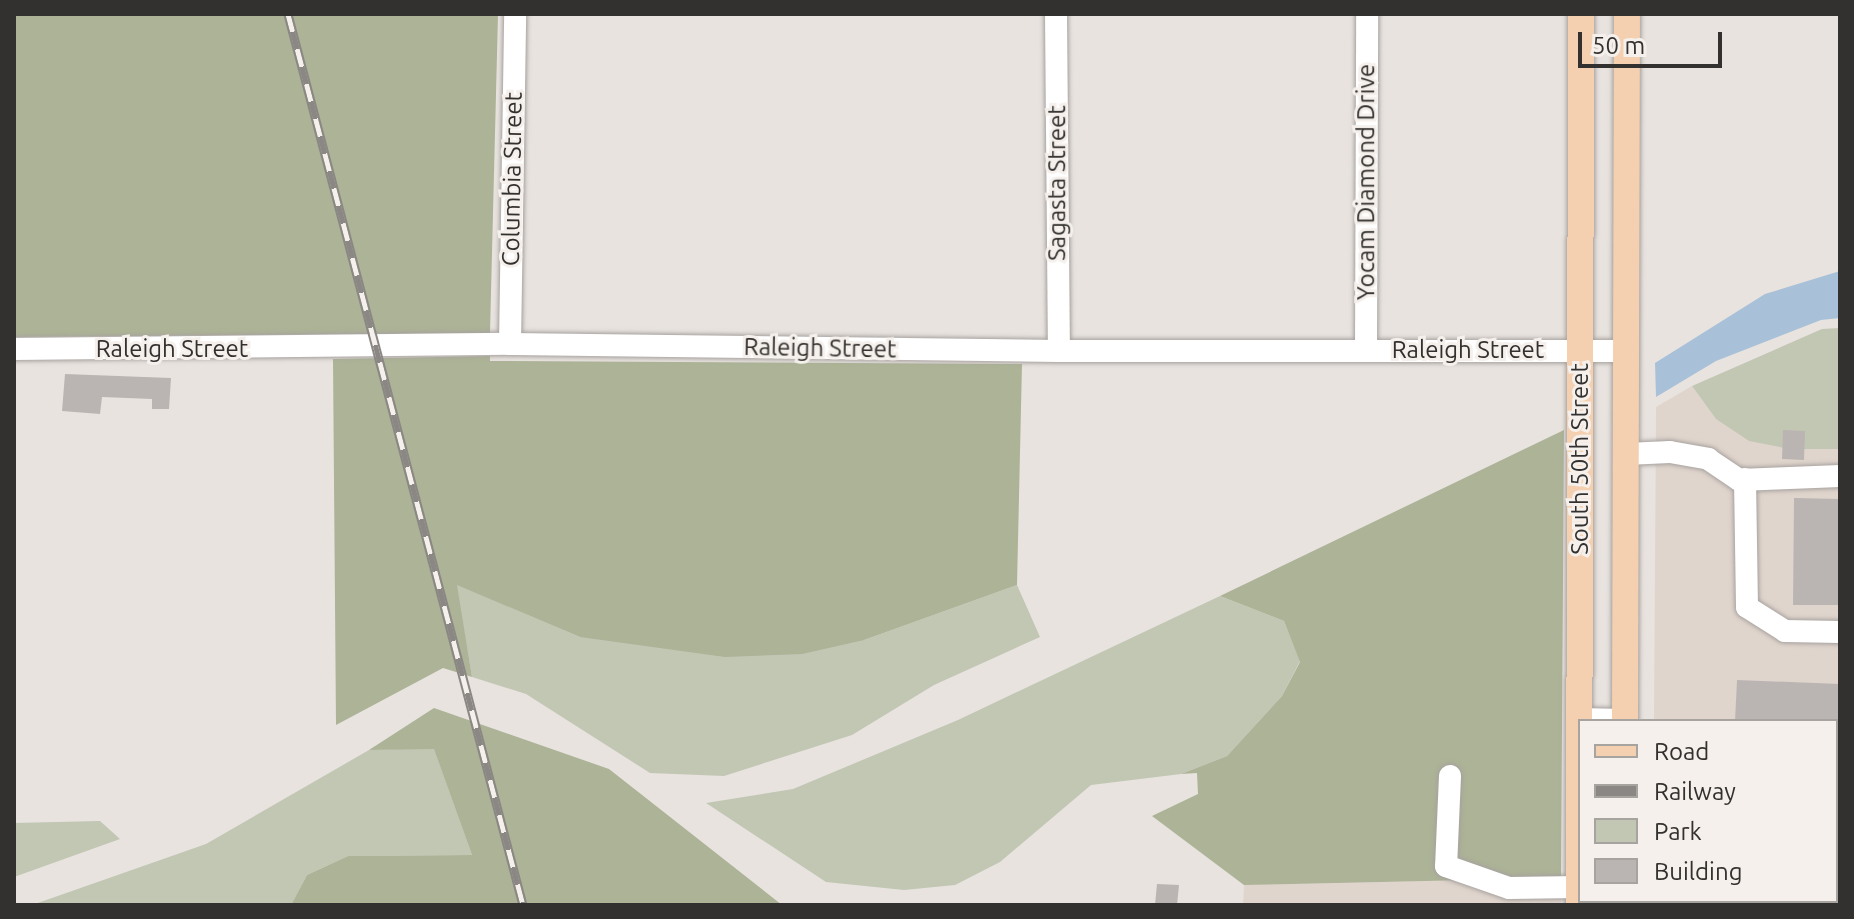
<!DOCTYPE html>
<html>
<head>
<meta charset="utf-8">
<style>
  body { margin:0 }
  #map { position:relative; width:1854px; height:919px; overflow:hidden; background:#e8e3df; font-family:Ubuntu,sans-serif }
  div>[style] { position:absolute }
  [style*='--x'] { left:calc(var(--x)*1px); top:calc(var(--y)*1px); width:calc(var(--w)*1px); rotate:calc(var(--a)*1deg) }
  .built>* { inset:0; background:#e0d5cd }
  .green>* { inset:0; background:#c2c7b4 }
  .forest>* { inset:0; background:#acb396 }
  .water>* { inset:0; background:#a8c1d8 }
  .building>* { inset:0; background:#bab5b2 }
  .roads { filter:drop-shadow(0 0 2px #a7a29f) drop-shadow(0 0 2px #a7a29f) }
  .minor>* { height:22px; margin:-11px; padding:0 11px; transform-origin:11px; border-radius:11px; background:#fff }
  .major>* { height:26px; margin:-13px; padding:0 13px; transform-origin:13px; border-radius:13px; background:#f4d0b0 }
  .rail>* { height:9px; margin-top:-4.5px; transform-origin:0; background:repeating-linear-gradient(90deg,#f5f0ec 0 18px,#8a8784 0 36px); box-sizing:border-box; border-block:2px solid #8a8784 }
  span { translate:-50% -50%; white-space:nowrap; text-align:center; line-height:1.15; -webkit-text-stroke:6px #f5f0ec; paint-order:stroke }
  .street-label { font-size:24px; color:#33312f }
  .frame { position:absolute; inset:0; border:16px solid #33312f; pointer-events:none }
  .legend { position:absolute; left:1578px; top:719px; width:260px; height:184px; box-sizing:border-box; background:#f5f0ec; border:2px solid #a7a4a0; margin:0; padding:10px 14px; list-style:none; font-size:24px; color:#33312f }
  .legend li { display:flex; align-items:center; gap:16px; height:40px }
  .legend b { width:40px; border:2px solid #a7a4a0 }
  .scale { position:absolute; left:1578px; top:32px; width:144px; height:36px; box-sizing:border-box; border:4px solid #33312f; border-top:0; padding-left:10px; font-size:24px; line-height:28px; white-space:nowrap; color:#33312f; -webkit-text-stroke:6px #f5f0ec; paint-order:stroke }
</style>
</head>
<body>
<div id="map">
  <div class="built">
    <div style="clip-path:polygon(1692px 386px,1716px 419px,1790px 449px,1840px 449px,1840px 905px,1654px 905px,1836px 901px,1836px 721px,1654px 721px,1656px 407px)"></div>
    <div style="clip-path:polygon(1561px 878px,1561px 905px,1243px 905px,1244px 885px)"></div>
  </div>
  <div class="green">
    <div style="clip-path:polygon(1840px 328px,1840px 449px,1790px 449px,1749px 441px,1716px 419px,1692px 386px,1822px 329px)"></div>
    <div style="clip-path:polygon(456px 584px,580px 637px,864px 640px,1017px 585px,1040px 637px,934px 685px,852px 735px,724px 776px,650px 773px,526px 694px,472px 677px)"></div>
    <div style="clip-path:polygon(1220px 596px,1284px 621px,1300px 661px,1282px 696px,1227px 756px,1181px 774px,1091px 785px,1000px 862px,955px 885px,904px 890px,826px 882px,706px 803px,793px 789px,958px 720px)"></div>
    <div style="clip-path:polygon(434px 748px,472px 855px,348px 856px,307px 875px,291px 905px,32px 905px,206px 844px,369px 750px)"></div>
    <div style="clip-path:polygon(100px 821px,120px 839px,14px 877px,14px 823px)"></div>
  </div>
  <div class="forest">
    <div style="clip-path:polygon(14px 14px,498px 14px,490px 333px,14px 337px)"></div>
    <div style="clip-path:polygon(490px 356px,490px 361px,1022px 364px,1017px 585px,864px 640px,802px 654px,725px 657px,580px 637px,457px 585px,472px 677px,443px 668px,336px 725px,333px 359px)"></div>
    <div style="clip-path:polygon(1564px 430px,1561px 878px,1244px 885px,1152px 816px,1198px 794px,1197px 773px,1181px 774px,1227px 756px,1282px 696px,1300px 662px,1284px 621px,1220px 596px)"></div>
    <div style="clip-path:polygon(434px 708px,609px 769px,782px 905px,291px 905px,307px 875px,348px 856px,472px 855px,434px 749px,369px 750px)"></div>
  </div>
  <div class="water">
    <div style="clip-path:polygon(1840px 271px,1840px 318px,1821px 320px,1716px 361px,1656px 397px,1655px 363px,1765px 294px)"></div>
  </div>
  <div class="building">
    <div style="clip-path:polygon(65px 374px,171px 378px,169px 409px,152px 409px,152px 399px,102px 397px,100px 414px,62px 411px)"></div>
    <div style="clip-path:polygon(1783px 430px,1805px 431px,1804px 460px,1782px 459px)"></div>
    <div style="clip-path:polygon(1794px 498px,1840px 499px,1840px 605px,1793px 605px)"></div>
    <div style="clip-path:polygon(1737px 680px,1840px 684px,1840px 721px,1735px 721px)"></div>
    <div style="clip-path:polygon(1157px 884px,1179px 885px,1177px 905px,1155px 905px)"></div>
  </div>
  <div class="roads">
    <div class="minor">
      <div style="--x:1056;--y:14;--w:337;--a:89.5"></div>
      <div style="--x:510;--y:344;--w:330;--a:-89.1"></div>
      <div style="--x:14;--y:349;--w:496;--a:-0.6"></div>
      <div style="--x:510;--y:344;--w:549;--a:0.73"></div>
      <div style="--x:1059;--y:351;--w:567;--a:0"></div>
      <div style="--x:1366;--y:349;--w:335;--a:-89.8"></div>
      <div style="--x:1626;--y:454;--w:44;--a:-2.6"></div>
      <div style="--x:1670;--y:452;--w:39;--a:10"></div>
      <div style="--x:1708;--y:459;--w:37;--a:34"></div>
      <div style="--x:1739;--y:480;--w:101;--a:-2.3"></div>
      <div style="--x:1745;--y:479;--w:128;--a:89.1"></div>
      <div style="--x:1747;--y:607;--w:45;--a:32.3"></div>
      <div style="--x:1785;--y:631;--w:55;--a:1"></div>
      <div style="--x:1579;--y:719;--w:46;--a:1.2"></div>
      <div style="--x:1450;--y:776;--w:90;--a:92.5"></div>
      <div style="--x:1446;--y:866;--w:67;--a:19.2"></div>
      <div style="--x:1509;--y:888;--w:70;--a:-0.8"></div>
      <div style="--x:1713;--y:901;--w:4;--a:90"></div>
    </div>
    <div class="major">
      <div style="--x:1625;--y:721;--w:707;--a:-89.84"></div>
      <div style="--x:1579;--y:905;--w:891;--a:-89.87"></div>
      <div style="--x:1625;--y:905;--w:4;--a:-90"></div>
    </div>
  </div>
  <div class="rail">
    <div style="--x:288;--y:14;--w:921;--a:75.22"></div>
  </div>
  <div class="street-label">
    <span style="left:512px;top:179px;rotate:-89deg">Columbia Street</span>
    <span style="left:1366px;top:182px;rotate:-90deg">Yocam Diamond Drive</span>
    <span style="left:1057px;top:183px;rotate:-90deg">Sagasta Street</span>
    <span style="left:820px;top:348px;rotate:1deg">Raleigh Street</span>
    <span style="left:172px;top:349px">Raleigh Street</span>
    <span style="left:1468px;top:350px">Raleigh Street</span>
    <span style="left:1580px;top:459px;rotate:-90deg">South 50th Street</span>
  </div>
  <div class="frame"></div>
  <ul class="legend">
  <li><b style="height:10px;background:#f4d0b0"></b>Road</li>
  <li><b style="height:10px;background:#8a8784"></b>Railway</li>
  <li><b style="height:22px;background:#c2c7b4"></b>Park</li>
  <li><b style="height:22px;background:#bab5b2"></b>Building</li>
  </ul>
  <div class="scale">50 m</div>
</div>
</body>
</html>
